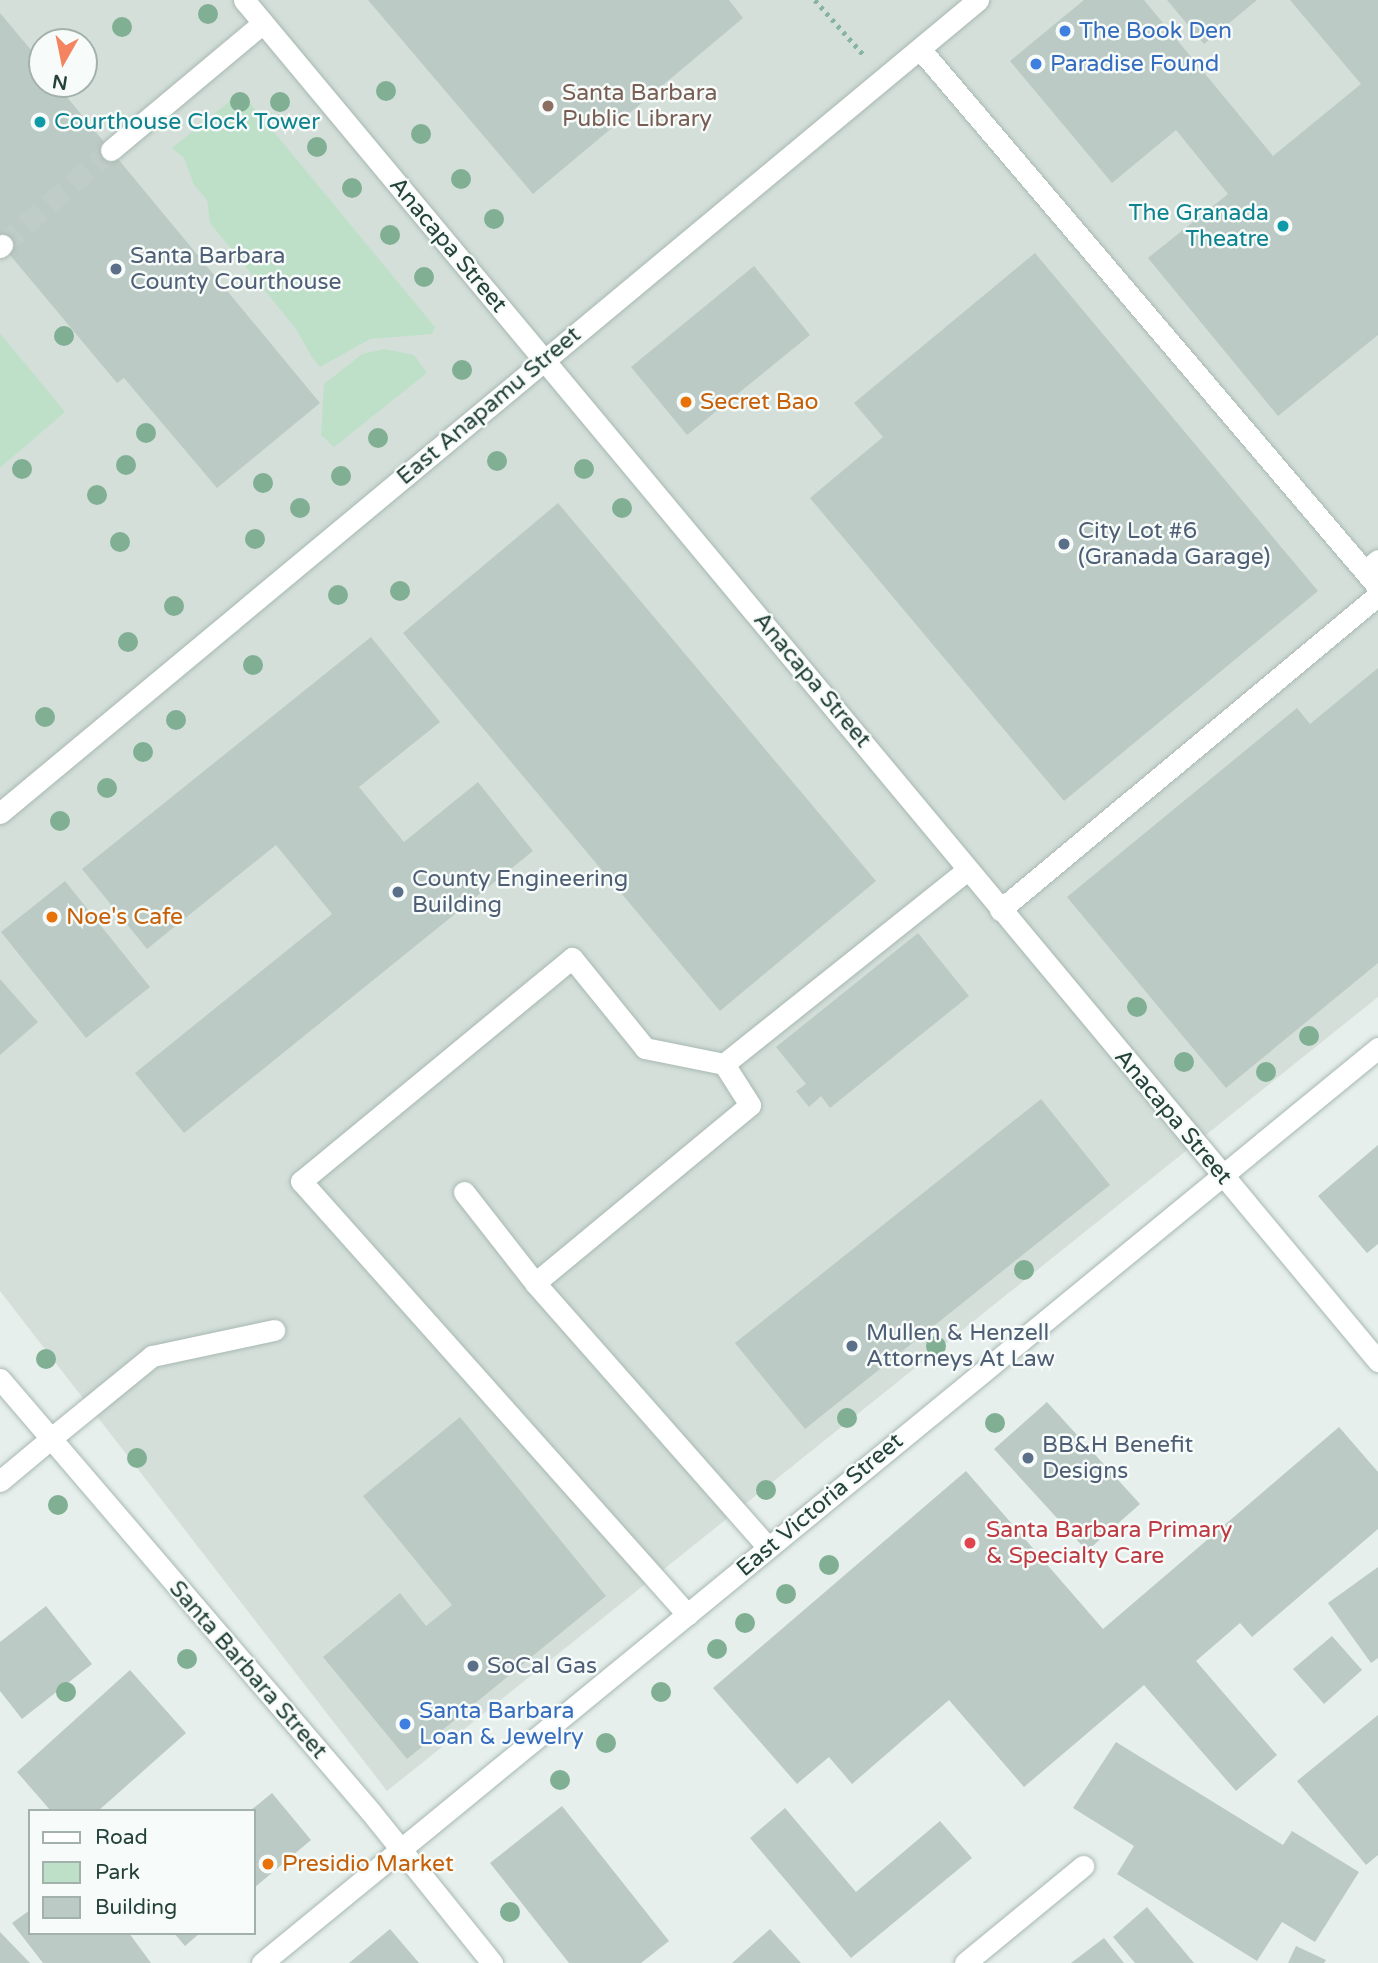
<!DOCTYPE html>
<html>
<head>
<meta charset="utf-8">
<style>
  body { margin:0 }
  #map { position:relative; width:1378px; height:1963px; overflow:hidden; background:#e6efeb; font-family:"Varela Round",sans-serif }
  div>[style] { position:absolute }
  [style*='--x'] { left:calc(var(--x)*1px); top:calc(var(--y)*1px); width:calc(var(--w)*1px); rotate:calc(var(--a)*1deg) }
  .built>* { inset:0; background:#d4dfda }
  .green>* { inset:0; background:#bfe0c8 }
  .building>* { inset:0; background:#bbcac4 }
  .pedestrian-tunnel>* { height:21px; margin-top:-10.5px; transform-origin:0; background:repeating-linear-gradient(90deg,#bfccc8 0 21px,transparent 0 31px) }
  .path>* { height:4.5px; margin-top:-2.25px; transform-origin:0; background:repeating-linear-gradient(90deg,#86b3a5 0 3.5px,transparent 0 8.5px) }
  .roads { filter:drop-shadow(0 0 2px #a8b8b2) drop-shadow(0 0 2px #a8b8b2) }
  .service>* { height:21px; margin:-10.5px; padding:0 10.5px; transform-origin:10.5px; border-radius:10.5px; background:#fff }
  .pedestrian>* { height:21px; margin:-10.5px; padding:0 10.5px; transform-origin:10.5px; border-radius:10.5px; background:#fff }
  .minor>* { height:21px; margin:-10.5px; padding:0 10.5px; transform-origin:10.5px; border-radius:10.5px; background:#fff }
  .tertiary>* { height:21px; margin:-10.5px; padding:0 10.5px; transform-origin:10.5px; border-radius:10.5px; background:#fff }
  .trees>* { width:20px; height:20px; margin:-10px; border-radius:50%; background:#80af93 }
  .dots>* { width:19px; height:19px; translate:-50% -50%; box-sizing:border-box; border:4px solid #f7fbf9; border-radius:50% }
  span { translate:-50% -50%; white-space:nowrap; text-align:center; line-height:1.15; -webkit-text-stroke:5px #f7fbf9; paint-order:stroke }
  .shop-label { font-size:23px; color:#366cbe }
  .left { translate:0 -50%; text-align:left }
  .education-label { font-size:23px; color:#785e54 }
  .culture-label { font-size:23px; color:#0d838f }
  .right { translate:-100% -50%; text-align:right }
  .street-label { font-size:23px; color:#24423a }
  .service-label { font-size:23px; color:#4e5e75 }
  .food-label { font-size:23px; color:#c56008 }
  .health-label { font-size:23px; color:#be3a42 }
  .legend { position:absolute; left:28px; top:1809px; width:228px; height:126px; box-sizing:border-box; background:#f7fbf9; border:2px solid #a3b1ad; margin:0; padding:9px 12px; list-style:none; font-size:21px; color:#24423a }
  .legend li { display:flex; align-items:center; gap:14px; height:35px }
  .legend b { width:35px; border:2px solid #a3b1ad }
  .north { position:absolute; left:28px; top:28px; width:70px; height:70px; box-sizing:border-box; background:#f7fbf9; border:2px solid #a3b1ad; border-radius:50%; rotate:189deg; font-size:19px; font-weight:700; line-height:28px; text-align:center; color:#24423a }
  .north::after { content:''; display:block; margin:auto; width:24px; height:32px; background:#f4845f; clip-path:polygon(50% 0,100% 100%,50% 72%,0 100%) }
</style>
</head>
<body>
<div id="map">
  <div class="built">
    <div style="clip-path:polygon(evenodd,0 0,1378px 0,1378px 997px,387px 1791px,0 1291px,0 0,42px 42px,84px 42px,84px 84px,42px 84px,42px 42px)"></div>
  </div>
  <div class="green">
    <div style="clip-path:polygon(241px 92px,435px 327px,432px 334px,370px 339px,320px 367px,313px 359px,296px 329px,210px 223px,207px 200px,194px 185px,184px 158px,172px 148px)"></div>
    <div style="clip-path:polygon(0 333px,65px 412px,0 468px)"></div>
    <div style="clip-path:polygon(385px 349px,414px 355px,427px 373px,334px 447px,321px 435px,324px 384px,362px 354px)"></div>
  </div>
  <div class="building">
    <div style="clip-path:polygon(368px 0,729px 0,743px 18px,533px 194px)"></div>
    <div style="clip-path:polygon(1084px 0,1144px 0,1273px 156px,1361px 84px,1290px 0,1378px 0,1378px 335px,1278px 416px,1148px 258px,1228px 194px,1176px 130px,1112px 183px,1010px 61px)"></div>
    <div style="clip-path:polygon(1167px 0,1257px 0,1204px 44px)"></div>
    <div style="clip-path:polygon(0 13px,42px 63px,42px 84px,56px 84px,320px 403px,217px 488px,124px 378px,117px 383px,0 243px)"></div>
    <div style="clip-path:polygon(1035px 253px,1318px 591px,1064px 801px,810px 498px,883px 437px,854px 403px)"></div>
    <div style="clip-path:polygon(754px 266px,810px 335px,687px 435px,631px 367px)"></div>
    <div style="clip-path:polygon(558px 503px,876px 881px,720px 1011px,403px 633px)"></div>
    <div style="clip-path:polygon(371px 637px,440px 722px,359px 787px,404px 842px,478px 782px,533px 851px,184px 1133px,135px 1073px,332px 914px,276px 845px,147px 949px,82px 869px)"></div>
    <div style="clip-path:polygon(1378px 668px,1378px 963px,1226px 1088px,1067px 897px,1297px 708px,1310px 724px)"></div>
    <div style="clip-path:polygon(65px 881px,150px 987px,86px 1038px,1px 932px)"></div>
    <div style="clip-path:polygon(918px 933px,969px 996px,830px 1108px,821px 1096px,809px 1107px,796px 1091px,806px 1084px,776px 1047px)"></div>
    <div style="clip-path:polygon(0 979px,38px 1022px,0 1055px)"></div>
    <div style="clip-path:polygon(1041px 1099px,1110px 1185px,805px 1429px,735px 1343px)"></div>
    <div style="clip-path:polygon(1378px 1145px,1378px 1244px,1367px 1253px,1318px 1196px)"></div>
    <div style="clip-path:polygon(1047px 1402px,1140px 1504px,1087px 1551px,994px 1449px)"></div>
    <div style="clip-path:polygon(460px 1417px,606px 1596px,407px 1759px,323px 1657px,400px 1593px,426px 1626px,452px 1605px,363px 1496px)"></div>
    <div style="clip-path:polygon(1339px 1427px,1378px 1472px,1378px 1529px,1252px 1637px,1240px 1623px,1196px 1661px,1277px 1755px,1236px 1791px,1144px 1685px,1024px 1787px,949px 1700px,852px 1784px,829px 1757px,797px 1784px,713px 1688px,966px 1471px,1103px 1629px)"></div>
    <div style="clip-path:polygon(1378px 1567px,1378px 1658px,1371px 1663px,1328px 1603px)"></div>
    <div style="clip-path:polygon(46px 1606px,92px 1664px,22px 1719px,0 1691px,0 1642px)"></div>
    <div style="clip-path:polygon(1332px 1636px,1362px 1670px,1324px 1704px,1293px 1669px)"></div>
    <div style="clip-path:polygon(130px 1670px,186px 1733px,98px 1811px,51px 1811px,17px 1772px)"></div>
    <div style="clip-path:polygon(1378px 1715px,1378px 1855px,1366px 1865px,1297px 1781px)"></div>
    <div style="clip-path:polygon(1116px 1742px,1283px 1845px,1292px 1831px,1359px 1872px,1315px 1942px,1282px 1922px,1257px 1961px,1117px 1874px,1134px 1846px,1073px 1808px)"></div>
    <div style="clip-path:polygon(272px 1793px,311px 1840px,254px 1888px,250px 1811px)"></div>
    <div style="clip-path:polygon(562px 1806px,669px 1941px,641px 1963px,569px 1963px,490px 1863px)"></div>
    <div style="clip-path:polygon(785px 1808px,856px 1892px,940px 1821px,972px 1858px,851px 1958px,750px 1838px)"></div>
    <div style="clip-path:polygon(1147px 1907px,1194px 1963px,1135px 1963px,1113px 1937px)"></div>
    <div style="clip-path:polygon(30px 1910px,30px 1933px,129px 1933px,151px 1963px,43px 1963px,12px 1923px)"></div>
    <div style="clip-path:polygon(390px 1929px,419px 1963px,349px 1963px)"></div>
    <div style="clip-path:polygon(770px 1929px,801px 1963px,732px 1963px)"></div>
    <div style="clip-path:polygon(0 1932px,30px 1963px,0 1963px)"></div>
    <div style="clip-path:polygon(174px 1933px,200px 1933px,185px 1946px)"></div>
    <div style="clip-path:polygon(1104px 1938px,1124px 1963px,1071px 1963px)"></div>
    <div style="clip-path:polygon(1296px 1946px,1326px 1960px,1324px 1963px,1288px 1963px)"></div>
  </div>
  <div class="pedestrian-tunnel">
    <div style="--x:2;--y:245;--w:145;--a:-41.1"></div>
  </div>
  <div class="path">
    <div style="--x:815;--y:0;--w:72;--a:48.4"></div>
  </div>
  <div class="roads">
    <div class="service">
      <div style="--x:920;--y:49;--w:707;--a:49.59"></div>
      <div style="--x:1000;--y:910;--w:492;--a:-39.8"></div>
      <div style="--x:724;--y:1064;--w:311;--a:-38.6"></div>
      <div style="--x:464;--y:1192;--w:115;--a:52"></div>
      <div style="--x:535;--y:1283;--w:352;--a:48.6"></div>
      <div style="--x:535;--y:1283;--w:279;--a:-39.6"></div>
      <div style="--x:750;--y:1105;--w:49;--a:-122.4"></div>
      <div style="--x:724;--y:1064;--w:81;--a:-168.6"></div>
      <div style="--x:645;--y:1048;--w:116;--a:-129"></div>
      <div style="--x:572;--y:958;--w:351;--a:140.5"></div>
      <div style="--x:301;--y:1181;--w:581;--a:48.28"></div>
      <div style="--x:49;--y:1440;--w:133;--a:-39.2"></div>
      <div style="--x:152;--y:1356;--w:125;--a:-12"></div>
      <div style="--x:965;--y:1963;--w:153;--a:-39.4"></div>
    </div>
    <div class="pedestrian">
      <div style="--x:111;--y:150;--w:198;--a:-39.9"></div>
      <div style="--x:0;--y:247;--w:3;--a:-45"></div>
      <div style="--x:1365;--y:571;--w:17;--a:-40"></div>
    </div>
    <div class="minor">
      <div style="--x:0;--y:1379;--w:569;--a:49.42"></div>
      <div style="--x:370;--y:1811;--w:195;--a:51.2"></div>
      <div style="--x:0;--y:1481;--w:64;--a:-39.9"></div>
      <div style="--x:262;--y:1963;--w:1443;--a:-39.35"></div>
    </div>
    <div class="tertiary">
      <div style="--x:244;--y:0;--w:1772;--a:50.2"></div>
      <div style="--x:0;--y:813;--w:1272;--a:-39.74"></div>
    </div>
  </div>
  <div class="trees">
    <div style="left:208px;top:14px"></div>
    <div style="left:122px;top:27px"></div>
    <div style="left:386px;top:91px"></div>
    <div style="left:240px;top:102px"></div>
    <div style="left:280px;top:102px"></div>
    <div style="left:421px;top:134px"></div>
    <div style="left:317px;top:147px"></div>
    <div style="left:461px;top:179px"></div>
    <div style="left:352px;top:188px"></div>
    <div style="left:494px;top:219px"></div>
    <div style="left:390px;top:235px"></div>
    <div style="left:424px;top:277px"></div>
    <div style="left:64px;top:336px"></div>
    <div style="left:462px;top:370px"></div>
    <div style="left:146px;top:433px"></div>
    <div style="left:378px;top:438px"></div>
    <div style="left:497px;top:461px"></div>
    <div style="left:126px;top:465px"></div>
    <div style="left:22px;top:469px"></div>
    <div style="left:584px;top:469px"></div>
    <div style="left:341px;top:476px"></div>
    <div style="left:263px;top:483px"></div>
    <div style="left:97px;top:495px"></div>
    <div style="left:300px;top:508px"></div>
    <div style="left:622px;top:508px"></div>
    <div style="left:255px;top:539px"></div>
    <div style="left:120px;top:542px"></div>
    <div style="left:400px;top:591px"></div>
    <div style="left:338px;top:595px"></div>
    <div style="left:174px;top:606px"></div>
    <div style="left:128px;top:642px"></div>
    <div style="left:253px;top:665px"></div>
    <div style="left:45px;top:717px"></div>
    <div style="left:176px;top:720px"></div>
    <div style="left:143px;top:752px"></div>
    <div style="left:107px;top:788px"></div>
    <div style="left:60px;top:821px"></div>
    <div style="left:1137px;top:1007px"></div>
    <div style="left:1309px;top:1036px"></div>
    <div style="left:1184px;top:1062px"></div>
    <div style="left:1266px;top:1072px"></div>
    <div style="left:1024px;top:1270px"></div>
    <div style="left:936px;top:1346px"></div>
    <div style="left:46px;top:1359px"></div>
    <div style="left:847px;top:1418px"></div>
    <div style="left:995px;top:1423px"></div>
    <div style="left:137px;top:1458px"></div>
    <div style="left:766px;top:1490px"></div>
    <div style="left:58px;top:1505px"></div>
    <div style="left:829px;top:1565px"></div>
    <div style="left:786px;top:1594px"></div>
    <div style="left:745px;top:1623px"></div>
    <div style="left:717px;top:1649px"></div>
    <div style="left:187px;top:1659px"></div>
    <div style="left:66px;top:1692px"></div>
    <div style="left:661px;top:1692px"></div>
    <div style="left:606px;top:1743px"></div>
    <div style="left:560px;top:1780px"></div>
    <div style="left:510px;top:1912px"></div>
  </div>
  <div class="dots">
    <div style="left:1065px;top:31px;background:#3f7fe0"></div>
    <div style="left:1036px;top:64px;background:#3f7fe0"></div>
    <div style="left:548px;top:106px;background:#8d6e63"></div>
    <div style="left:40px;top:122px;background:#0f9aa8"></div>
    <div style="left:1283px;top:226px;background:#0f9aa8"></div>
    <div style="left:116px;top:269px;background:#5c6f8a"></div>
    <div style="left:686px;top:402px;background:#e8710a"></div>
    <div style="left:1064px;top:544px;background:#5c6f8a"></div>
    <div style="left:398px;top:892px;background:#5c6f8a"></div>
    <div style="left:52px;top:917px;background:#e8710a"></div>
    <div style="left:852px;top:1346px;background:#5c6f8a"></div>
    <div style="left:1028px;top:1458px;background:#5c6f8a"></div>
    <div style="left:970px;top:1543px;background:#e0444e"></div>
    <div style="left:473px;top:1666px;background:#5c6f8a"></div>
    <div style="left:405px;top:1724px;background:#3f7fe0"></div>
    <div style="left:268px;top:1864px;background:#e8710a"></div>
  </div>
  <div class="shop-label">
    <span class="left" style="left:1079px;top:31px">The Book Den</span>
    <span class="left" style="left:1050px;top:64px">Paradise Found</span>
    <span class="left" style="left:419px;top:1724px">Santa Barbara<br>Loan &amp; Jewelry</span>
  </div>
  <div class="education-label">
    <span class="left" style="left:562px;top:106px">Santa Barbara<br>Public Library</span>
  </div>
  <div class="culture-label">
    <span class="left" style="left:54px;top:122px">Courthouse Clock Tower</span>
    <span class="right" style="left:1269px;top:226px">The Granada<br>Theatre</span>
  </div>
  <div class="street-label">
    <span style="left:448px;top:245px;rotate:50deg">Anacapa Street</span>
    <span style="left:489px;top:406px;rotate:-40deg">East Anapamu Street</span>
    <span style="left:812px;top:680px;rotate:50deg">Anacapa Street</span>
    <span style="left:1173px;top:1117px;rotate:50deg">Anacapa Street</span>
    <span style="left:820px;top:1505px;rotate:-40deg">East Victoria Street</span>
    <span style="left:248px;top:1670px;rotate:49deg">Santa Barbara Street</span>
  </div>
  <div class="service-label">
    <span class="left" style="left:130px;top:269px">Santa Barbara<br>County Courthouse</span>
    <span class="left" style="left:1078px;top:544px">City Lot #6<br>(Granada Garage)</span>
    <span class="left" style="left:412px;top:892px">County Engineering<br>Building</span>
    <span class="left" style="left:866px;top:1346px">Mullen &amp; Henzell<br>Attorneys At Law</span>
    <span class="left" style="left:1042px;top:1458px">BB&amp;H Benefit<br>Designs</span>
    <span class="left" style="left:487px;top:1666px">SoCal Gas</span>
  </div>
  <div class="food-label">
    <span class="left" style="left:700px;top:402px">Secret Bao</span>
    <span class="left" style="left:66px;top:917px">Noe's Cafe</span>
    <span class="left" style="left:282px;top:1864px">Presidio Market</span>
  </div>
  <div class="health-label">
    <span class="left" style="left:986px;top:1543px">Santa Barbara Primary<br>&amp; Specialty Care</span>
  </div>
  <ul class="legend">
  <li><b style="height:9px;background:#fff"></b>Road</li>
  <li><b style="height:19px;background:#bfe0c8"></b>Park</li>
  <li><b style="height:19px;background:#bbcac4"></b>Building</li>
  </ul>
  <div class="north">N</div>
</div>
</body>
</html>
